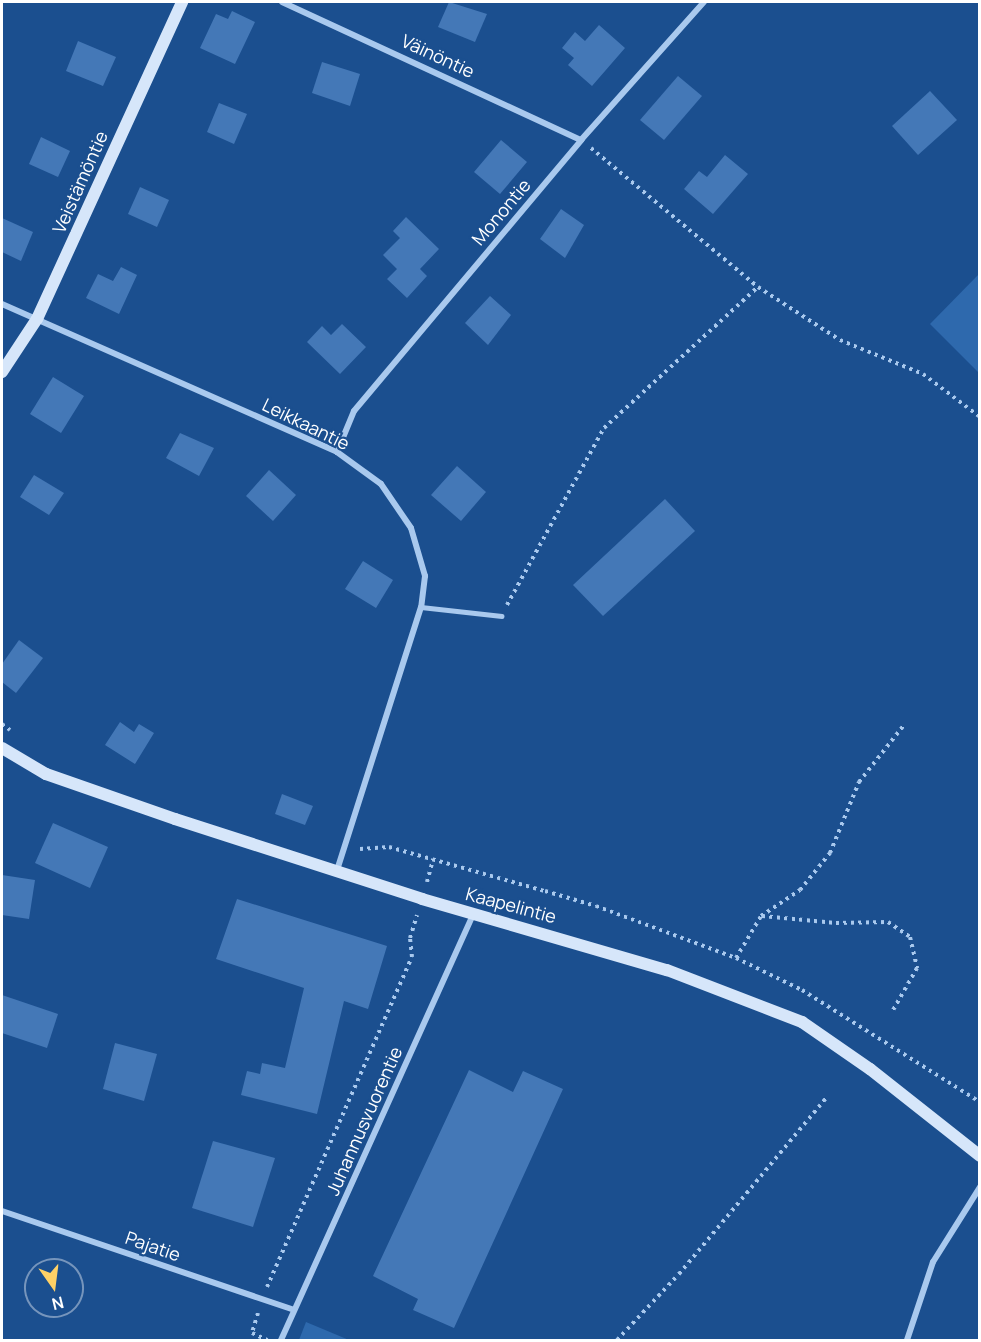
<!DOCTYPE html>
<html>
<head>
<meta charset="utf-8">
<style>
  body { margin:0 }
  #map { position:relative; width:981px; height:1342px; overflow:hidden; background:#1b4f8f; font-family:Manrope,sans-serif }
  div>[style] { position:absolute }
  [style*='--x'] { left:calc(var(--x)*1px); top:calc(var(--y)*1px); width:calc(var(--w)*1px); rotate:calc(var(--a)*1deg) }
  .green>* { inset:0; background:#2e69ad }
  .building>* { inset:0; background:#4478b7 }
  .path>* { height:4px; margin-top:-2px; transform-origin:0; background:repeating-linear-gradient(90deg,#a9c9ee 0 3px,transparent 0 7.5px) }
  .lane>* { height:4.5px; margin:-2.25px; padding:0 2.25px; transform-origin:2.25px; border-radius:2.25px; background:#a9c9ee }
  .street>* { height:6px; margin:-3px; padding:0 3px; transform-origin:3px; border-radius:3px; background:#a9c9ee }
  .secondary>* { height:12px; margin:-6px; padding:0 6px; transform-origin:6px; border-radius:6px; background:#d6e6fa }
  span { translate:-50% -50%; white-space:nowrap; text-align:center; line-height:1.15; -webkit-text-stroke:4.5px #1b4f8f; paint-order:stroke }
  .street-label { font-size:18px; color:#fff }
  .frame { position:absolute; inset:0; border:3px solid #fff; pointer-events:none }
  .north { position:absolute; left:24px; top:1258px; width:60px; height:60px; box-sizing:border-box; background:#1b4f8f; border:2px solid #7695bc; border-radius:50%; rotate:166deg; font-size:16px; font-weight:700; line-height:24px; text-align:center; color:#fff }
  .north::after { content:''; display:block; margin:auto; width:21px; height:27px; background:#ffd166; clip-path:polygon(50% 0,100% 100%,50% 72%,0 100%) }
</style>
</head>
<body>
<div id="map">
  <div class="green">
    <div style="clip-path:polygon(979px 274px,979px 373px,930px 324px)"></div>
    <div style="clip-path:polygon(306px 1322px,349px 1340px,299px 1340px)"></div>
  </div>
  <div class="building">
    <div style="clip-path:polygon(449px 2px,487px 14px,475px 42px,438px 27px)"></div>
    <div style="clip-path:polygon(232px 11px,255px 22px,235px 64px,200px 48px,216px 14px,228px 19px)"></div>
    <div style="clip-path:polygon(599px 25px,625px 48px,592px 86px,568px 65px,574px 58px,562px 48px,575px 32px,585px 41px)"></div>
    <div style="clip-path:polygon(78px 41px,116px 57px,103px 86px,66px 71px)"></div>
    <div style="clip-path:polygon(322px 62px,360px 74px,350px 106px,312px 93px)"></div>
    <div style="clip-path:polygon(678px 76px,702px 96px,664px 140px,640px 120px)"></div>
    <div style="clip-path:polygon(930px 91px,957px 120px,918px 155px,892px 126px)"></div>
    <div style="clip-path:polygon(219px 103px,247px 114px,234px 144px,207px 132px)"></div>
    <div style="clip-path:polygon(41px 137px,70px 151px,58px 177px,29px 164px)"></div>
    <div style="clip-path:polygon(501px 140px,527px 162px,500px 194px,474px 172px)"></div>
    <div style="clip-path:polygon(725px 155px,748px 174px,713px 214px,684px 189px,699px 171px,707px 177px)"></div>
    <div style="clip-path:polygon(140px 187px,169px 200px,157px 227px,128px 214px)"></div>
    <div style="clip-path:polygon(561px 209px,584px 225px,565px 258px,540px 239px)"></div>
    <div style="clip-path:polygon(406px 217px,439px 249px,420px 269px,427px 276px,407px 298px,387px 279px,397px 269px,383px 255px,400px 238px,393px 231px)"></div>
    <div style="clip-path:polygon(2px 218px,33px 232px,21px 261px,2px 252px)"></div>
    <div style="clip-path:polygon(121px 267px,137px 275px,119px 314px,86px 298px,98px 274px,113px 281px)"></div>
    <div style="clip-path:polygon(490px 296px,511px 315px,488px 345px,465px 323px)"></div>
    <div style="clip-path:polygon(342px 324px,366px 347px,340px 374px,307px 342px,322px 326px,331px 335px)"></div>
    <div style="clip-path:polygon(53px 377px,84px 396px,61px 433px,30px 414px)"></div>
    <div style="clip-path:polygon(180px 433px,214px 448px,199px 476px,166px 458px)"></div>
    <div style="clip-path:polygon(457px 466px,486px 492px,461px 521px,431px 495px)"></div>
    <div style="clip-path:polygon(269px 470px,296px 495px,273px 521px,246px 496px)"></div>
    <div style="clip-path:polygon(34px 475px,64px 493px,49px 515px,20px 497px)"></div>
    <div style="clip-path:polygon(665px 499px,695px 531px,603px 616px,573px 585px)"></div>
    <div style="clip-path:polygon(363px 561px,393px 580px,376px 608px,345px 589px)"></div>
    <div style="clip-path:polygon(19px 640px,43px 658px,16px 693px,2px 682px,2px 664px)"></div>
    <div style="clip-path:polygon(120px 722px,134px 732px,139px 724px,154px 733px,135px 764px,105px 745px)"></div>
    <div style="clip-path:polygon(282px 794px,313px 806px,305px 825px,275px 814px)"></div>
    <div style="clip-path:polygon(53px 823px,108px 847px,90px 888px,35px 863px)"></div>
    <div style="clip-path:polygon(2px 875px,35px 880px,29px 919px,2px 915px)"></div>
    <div style="clip-path:polygon(237px 899px,387px 946px,368px 1009px,344px 1001px,317px 1114px,241px 1095px,247px 1071px,260px 1074px,262px 1063px,285px 1068px,304px 988px,216px 959px)"></div>
    <div style="clip-path:polygon(2px 995px,58px 1014px,47px 1048px,2px 1033px)"></div>
    <div style="clip-path:polygon(115px 1043px,157px 1054px,144px 1101px,103px 1089px)"></div>
    <div style="clip-path:polygon(469px 1070px,513px 1092px,523px 1071px,563px 1089px,454px 1328px,413px 1310px,418px 1299px,373px 1276px)"></div>
    <div style="clip-path:polygon(213px 1141px,275px 1158px,253px 1227px,192px 1208px)"></div>
  </div>
  <div class="path">
    <div style="--x:591;--y:148;--w:217;--a:39.8"></div>
    <div style="--x:758;--y:287;--w:98;--a:32.9"></div>
    <div style="--x:840;--y:340;--w:90;--a:22.3"></div>
    <div style="--x:923;--y:374;--w:71;--a:37"></div>
    <div style="--x:507;--y:605;--w:202;--a:-61.3"></div>
    <div style="--x:604;--y:428;--w:209;--a:-42.5"></div>
    <div style="--x:2;--y:724;--w:10;--a:37"></div>
    <div style="--x:360;--y:849;--w:29;--a:-4"></div>
    <div style="--x:389;--y:847;--w:162;--a:15.8"></div>
    <div style="--x:545;--y:891;--w:53;--a:16.4"></div>
    <div style="--x:596;--y:906;--w:149;--a:20.4"></div>
    <div style="--x:736;--y:958;--w:73;--a:25.9"></div>
    <div style="--x:802;--y:990;--w:210;--a:32.2"></div>
    <div style="--x:427;--y:882;--w:24;--a:-75"></div>
    <div style="--x:762;--y:916;--w:74;--a:5.4"></div>
    <div style="--x:836;--y:923;--w:52;--a:-1.1"></div>
    <div style="--x:888;--y:922;--w:27;--a:34"></div>
    <div style="--x:910;--y:937;--w:32;--a:77"></div>
    <div style="--x:917;--y:968;--w:51;--a:119.6"></div>
    <div style="--x:736;--y:958;--w:49;--a:-59.2"></div>
    <div style="--x:761;--y:916;--w:47;--a:-33.7"></div>
    <div style="--x:800;--y:890;--w:48;--a:-51"></div>
    <div style="--x:830;--y:853;--w:77;--a:-67.8"></div>
    <div style="--x:859;--y:782;--w:73;--a:-51.7"></div>
    <div style="--x:267;--y:1287;--w:360;--a:-66.3"></div>
    <div style="--x:412;--y:957;--w:19;--a:-96"></div>
    <div style="--x:410;--y:938;--w:24;--a:-73"></div>
    <div style="--x:258;--y:1313;--w:21;--a:107"></div>
    <div style="--x:252;--y:1333;--w:17;--a:25"></div>
    <div style="--x:617;--y:1340;--w:91;--a:-46.8"></div>
    <div style="--x:679;--y:1274;--w:231;--a:-50.1"></div>
  </div>
  <div class="lane">
    <div style="--x:421;--y:607;--w:81;--a:6.3"></div>
  </div>
  <div class="street">
    <div style="--x:282;--y:2;--w:329;--a:24.8"></div>
    <div style="--x:2;--y:304;--w:366;--a:23.8"></div>
    <div style="--x:337;--y:452;--w:54;--a:36"></div>
    <div style="--x:381;--y:484;--w:53;--a:55.7"></div>
    <div style="--x:411;--y:528;--w:50;--a:73.7"></div>
    <div style="--x:425;--y:576;--w:31;--a:97"></div>
    <div style="--x:421;--y:607;--w:277;--a:107.7"></div>
    <div style="--x:337;--y:452;--w:44;--a:-67.5"></div>
    <div style="--x:354;--y:411;--w:354;--a:-50"></div>
    <div style="--x:581;--y:140;--w:185;--a:-48.3"></div>
    <div style="--x:2;--y:1211;--w:308;--a:18.7"></div>
    <div style="--x:281;--y:1340;--w:467;--a:-65.7"></div>
    <div style="--x:907;--y:1340;--w:82;--a:-71.6"></div>
    <div style="--x:933;--y:1262;--w:89;--a:-57.9"></div>
  </div>
  <div class="secondary">
    <div style="--x:2;--y:372;--w:64;--a:-56.6"></div>
    <div style="--x:37;--y:319;--w:349;--a:-65.4"></div>
    <div style="--x:2;--y:748;--w:51;--a:30.6"></div>
    <div style="--x:46;--y:774;--w:137;--a:19.2"></div>
    <div style="--x:175;--y:819;--w:260;--a:17.9"></div>
    <div style="--x:422;--y:899;--w:255;--a:16.2"></div>
    <div style="--x:667;--y:970;--w:145;--a:21.1"></div>
    <div style="--x:802;--y:1022;--w:83;--a:34.7"></div>
    <div style="--x:870;--y:1069;--w:140;--a:38.3"></div>
  </div>
  <div class="street-label">
    <span style="left:438px;top:56px;rotate:25deg">Väinöntie</span>
    <span style="left:80px;top:182px;rotate:-66deg">Veistämöntie</span>
    <span style="left:501px;top:212px;rotate:-50deg">Monontie</span>
    <span style="left:306px;top:424px;rotate:26deg">Leikkaantie</span>
    <span style="left:511px;top:905px;rotate:15deg">Kaapelintie</span>
    <span style="left:364px;top:1121px;rotate:-66deg">Juhannusvuorentie</span>
    <span style="left:153px;top:1246px;rotate:19deg">Pajatie</span>
  </div>
  <div class="frame"></div>
  <div class="north">N</div>
</div>
</body>
</html>
